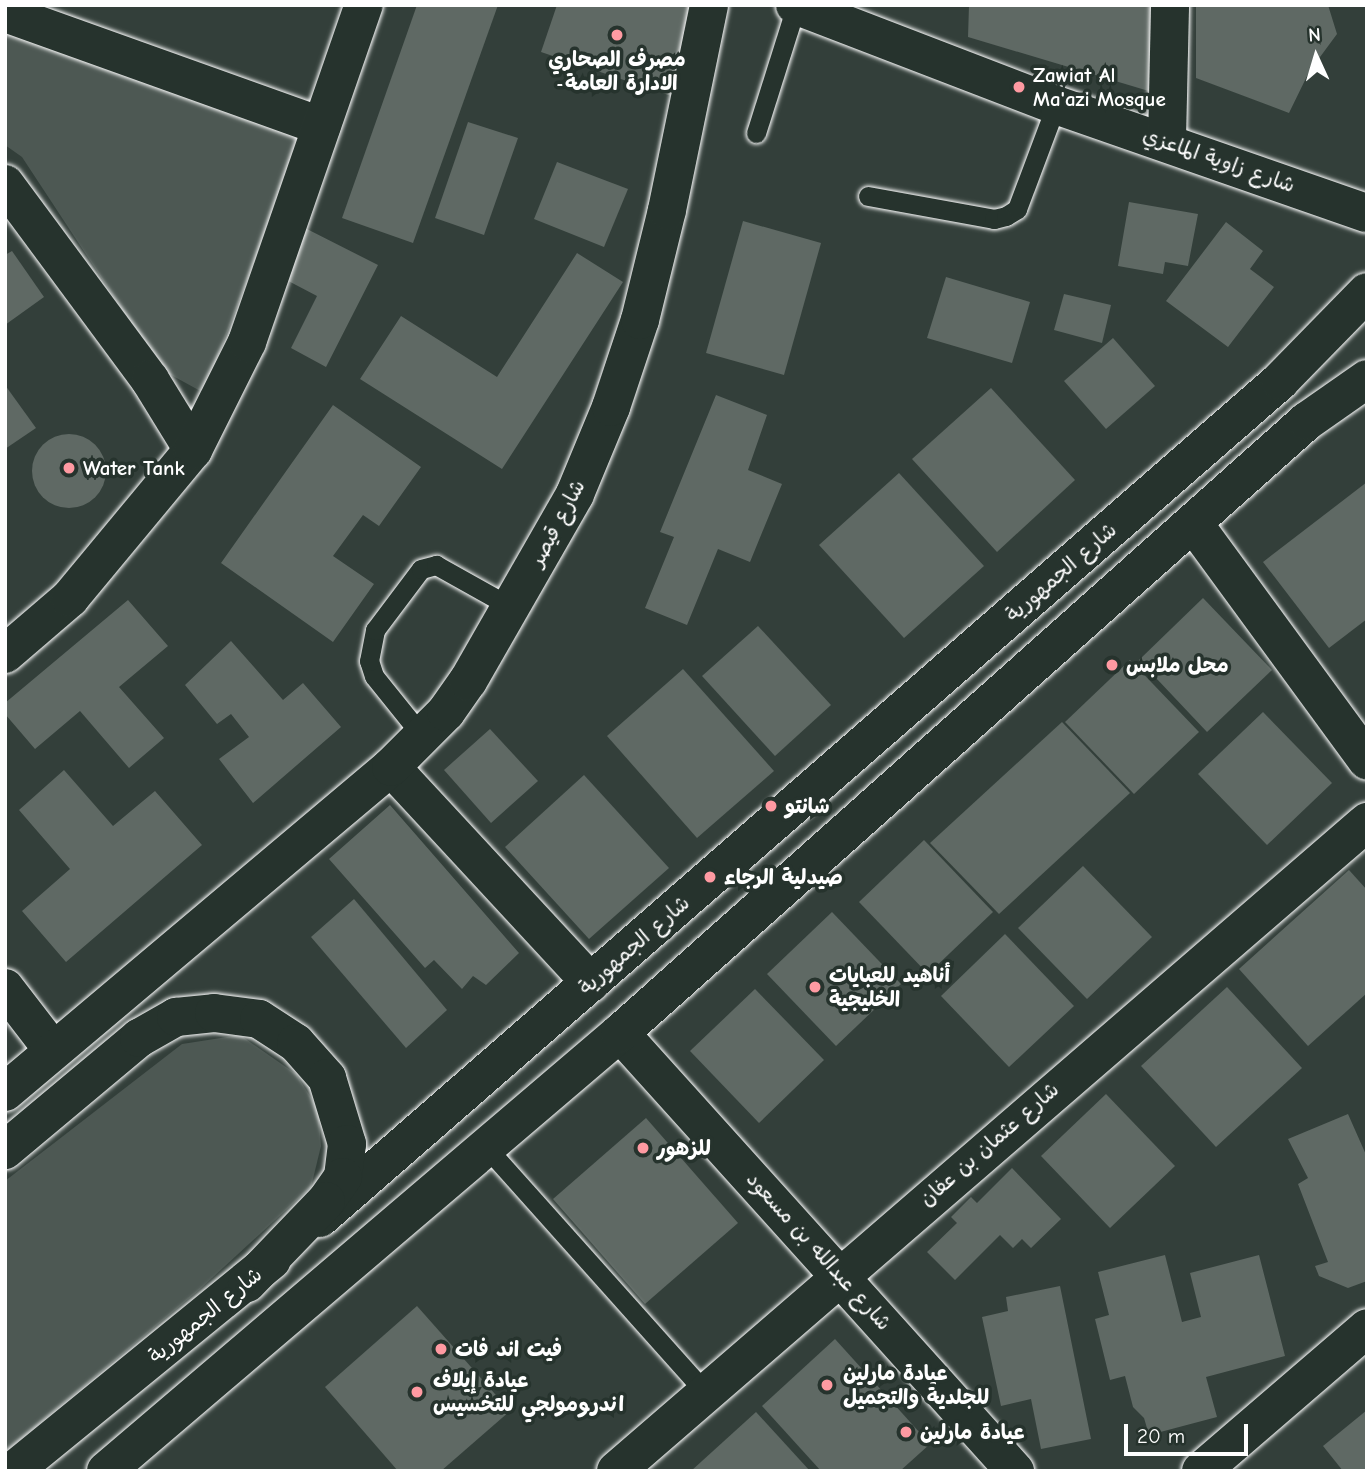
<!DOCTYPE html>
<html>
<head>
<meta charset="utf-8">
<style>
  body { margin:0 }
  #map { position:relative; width:1372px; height:1476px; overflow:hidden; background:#333f3a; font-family:"Comic Neue","Playpen Sans Arabic",sans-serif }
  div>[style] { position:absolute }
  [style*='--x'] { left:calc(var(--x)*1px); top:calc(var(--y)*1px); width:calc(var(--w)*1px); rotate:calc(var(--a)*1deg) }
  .green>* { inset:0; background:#4d5853 }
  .building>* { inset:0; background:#5f6964 }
  .round { border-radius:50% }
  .roads { filter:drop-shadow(0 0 2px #fff) drop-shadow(0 0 2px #fff) }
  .lane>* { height:19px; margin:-9.5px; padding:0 9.5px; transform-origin:9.5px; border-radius:9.5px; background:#26332d }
  .street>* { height:38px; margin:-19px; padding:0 19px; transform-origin:19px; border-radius:19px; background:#26332d }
  .primary>* { height:38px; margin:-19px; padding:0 19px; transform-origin:19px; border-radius:19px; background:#26332d }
  .highway>* { height:38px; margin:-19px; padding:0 19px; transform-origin:19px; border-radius:19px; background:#26332d }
  .dots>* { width:19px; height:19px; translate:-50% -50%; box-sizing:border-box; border:4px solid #26332d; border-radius:50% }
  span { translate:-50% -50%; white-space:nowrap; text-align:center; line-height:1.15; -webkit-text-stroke:7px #26332d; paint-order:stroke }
  .poi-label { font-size:21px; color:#fff; font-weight:700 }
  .left { translate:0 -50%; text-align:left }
  .street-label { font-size:21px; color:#fff }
  .frame { position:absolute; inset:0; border:7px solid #fff; pointer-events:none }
  .north { position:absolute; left:1281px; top:21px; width:70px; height:70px; -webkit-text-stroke:5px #26332d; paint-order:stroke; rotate:356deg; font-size:19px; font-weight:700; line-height:28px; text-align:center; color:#fff }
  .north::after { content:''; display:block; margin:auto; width:24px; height:32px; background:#fff; clip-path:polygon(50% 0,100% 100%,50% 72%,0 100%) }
  .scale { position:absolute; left:1124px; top:1424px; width:124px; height:32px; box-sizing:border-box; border:4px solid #fff; border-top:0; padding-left:9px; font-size:21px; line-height:24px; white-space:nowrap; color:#fff; -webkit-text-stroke:5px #26332d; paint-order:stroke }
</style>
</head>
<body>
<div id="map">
  <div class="green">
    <div style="clip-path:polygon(5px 30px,302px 136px,204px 393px,162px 370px,22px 157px,5px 145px)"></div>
    <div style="clip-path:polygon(240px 1035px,296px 1074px,318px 1109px,321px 1146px,311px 1187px,199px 1290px,5px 1452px,5px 1181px,182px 1044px)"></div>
  </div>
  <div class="building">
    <div style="clip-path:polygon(417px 5px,498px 5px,413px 243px,342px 218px)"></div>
    <div style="clip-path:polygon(557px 5px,706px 5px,695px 104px,541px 52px)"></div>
    <div style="clip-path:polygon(969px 5px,1154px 5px,1152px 92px,968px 37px)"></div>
    <div style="clip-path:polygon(1196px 5px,1328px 5px,1337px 34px,1309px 72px,1289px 113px,1196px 78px)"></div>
    <div style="clip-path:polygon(468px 122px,518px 138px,484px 235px,435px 218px)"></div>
    <div style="clip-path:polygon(557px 162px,628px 189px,604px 247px,534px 219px)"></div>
    <div style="clip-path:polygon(1129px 202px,1198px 214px,1188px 266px,1165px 262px,1163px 274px,1118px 266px)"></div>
    <div style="clip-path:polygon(743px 221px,821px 243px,784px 375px,706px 353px)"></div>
    <div style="clip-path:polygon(1226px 222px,1263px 251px,1250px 269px,1274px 287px,1228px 347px,1166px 301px)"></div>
    <div style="clip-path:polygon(301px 226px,378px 265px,326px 367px,291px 348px,317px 296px,275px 274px)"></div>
    <div style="clip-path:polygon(12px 251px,44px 297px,5px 325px,5px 255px)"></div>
    <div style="clip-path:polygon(577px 253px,623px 282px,502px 469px,360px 379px,401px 316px,497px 377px)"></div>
    <div style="clip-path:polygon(946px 277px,1030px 302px,1012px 363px,927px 338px)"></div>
    <div style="clip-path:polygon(1064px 294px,1111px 305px,1102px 343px,1054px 330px)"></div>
    <div style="clip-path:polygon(1113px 338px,1155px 386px,1106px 429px,1064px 381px)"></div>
    <div style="clip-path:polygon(5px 385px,36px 428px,5px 449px)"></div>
    <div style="clip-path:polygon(991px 388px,1075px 480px,997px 552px,912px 459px)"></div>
    <div style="clip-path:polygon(716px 395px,767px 415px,748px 470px,782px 484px,750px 562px,718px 549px,687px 625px,645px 608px,674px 537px,660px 532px)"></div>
    <div style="clip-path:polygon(333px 405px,421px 467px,379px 526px,363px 515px,333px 556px,374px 584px,333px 642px,221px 563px)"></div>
    <div class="round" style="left:32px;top:434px;width:74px;height:74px"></div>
    <div style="clip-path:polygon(899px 473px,984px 566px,904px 638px,819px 545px)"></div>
    <div style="clip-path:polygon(1367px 482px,1367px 619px,1329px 648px,1263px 562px)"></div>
    <div style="clip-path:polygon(1203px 598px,1272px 670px,1207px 732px,1139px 660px)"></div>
    <div style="clip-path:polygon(128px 600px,168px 646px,119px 687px,164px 738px,129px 768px,80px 711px,35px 749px,5px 714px,5px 703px)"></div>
    <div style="clip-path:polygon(758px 626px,831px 705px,775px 756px,702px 676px)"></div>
    <div style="clip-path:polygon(231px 641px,283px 700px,303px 683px,341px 727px,253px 803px,219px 759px,249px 737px,231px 714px,217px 724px,185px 685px)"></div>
    <div style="clip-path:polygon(1130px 660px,1199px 732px,1134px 794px,1065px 722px)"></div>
    <div style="clip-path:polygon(683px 669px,774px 771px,697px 838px,607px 736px)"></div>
    <div style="clip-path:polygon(1263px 712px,1332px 783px,1267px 845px,1198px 774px)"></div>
    <div style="clip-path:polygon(1062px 722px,1130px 793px,999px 914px,930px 843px)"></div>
    <div style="clip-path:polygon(490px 729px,538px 781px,491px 823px,444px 770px)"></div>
    <div style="clip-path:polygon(64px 770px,113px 826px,155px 791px,202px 845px,66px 962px,22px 911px,70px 869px,19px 810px)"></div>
    <div style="clip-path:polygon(584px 775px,669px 868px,589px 939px,505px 847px)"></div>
    <div style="clip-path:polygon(390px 805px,519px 953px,486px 985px,473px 976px,462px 989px,434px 960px,425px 968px,329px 859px)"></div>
    <div style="clip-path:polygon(924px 840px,993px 912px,928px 974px,859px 902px)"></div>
    <div style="clip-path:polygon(1083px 866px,1152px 937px,1087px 999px,1018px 928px)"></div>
    <div style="clip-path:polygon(1349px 870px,1367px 890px,1367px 993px,1308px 1046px,1239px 969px)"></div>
    <div style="clip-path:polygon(354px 899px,447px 1010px,406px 1048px,311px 937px)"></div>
    <div style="clip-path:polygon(832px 912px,901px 984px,836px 1046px,767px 974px)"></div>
    <div style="clip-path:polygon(1005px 934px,1074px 1006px,1009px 1067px,941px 996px)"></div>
    <div style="clip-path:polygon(1227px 987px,1302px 1068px,1216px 1147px,1141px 1066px)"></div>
    <div style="clip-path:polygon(755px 989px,824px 1060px,759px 1123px,690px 1051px)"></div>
    <div style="clip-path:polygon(1106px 1094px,1175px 1166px,1110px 1228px,1041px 1156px)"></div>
    <div style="clip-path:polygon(1348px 1114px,1367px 1157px,1367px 1281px,1348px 1288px,1319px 1276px,1315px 1266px,1328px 1262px,1298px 1184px,1308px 1178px,1288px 1139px)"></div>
    <div style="clip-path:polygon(646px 1118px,738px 1223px,645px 1304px,553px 1199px)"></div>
    <div style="clip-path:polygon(1012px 1168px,1061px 1219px,1031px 1248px,1022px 1239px,1013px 1248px,1000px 1235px,955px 1280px,927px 1252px,957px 1223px,951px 1217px,971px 1197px,977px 1203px)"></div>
    <div style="clip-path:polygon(1165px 1255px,1182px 1322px,1201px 1317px,1190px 1273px,1259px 1255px,1285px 1356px,1206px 1377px,1217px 1417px,1149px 1435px,1144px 1418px,1133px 1407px,1125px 1376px,1110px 1380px,1095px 1319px,1109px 1315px,1098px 1272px)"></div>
    <div style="clip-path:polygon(1060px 1286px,1091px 1439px,1041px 1449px,1031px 1399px,1001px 1406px,982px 1317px,1008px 1311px,1006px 1297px)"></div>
    <div style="clip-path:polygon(417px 1306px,510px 1411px,441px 1471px,398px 1471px,325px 1387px)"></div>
    <div style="clip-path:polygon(835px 1339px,930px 1444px,900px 1471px,821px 1471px,762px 1406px)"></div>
    <div style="clip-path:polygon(1367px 1410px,1367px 1471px,1343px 1471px,1323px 1446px)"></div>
    <div style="clip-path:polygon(756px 1412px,810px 1471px,691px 1471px)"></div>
  </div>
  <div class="roads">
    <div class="lane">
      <div style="--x:756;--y:133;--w:133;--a:-72.5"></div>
      <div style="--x:868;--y:196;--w:128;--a:10.3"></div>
      <div style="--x:994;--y:219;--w:12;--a:-14"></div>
      <div style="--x:1006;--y:216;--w:13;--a:-32"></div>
      <div style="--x:1017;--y:209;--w:111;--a:-69.4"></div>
      <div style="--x:423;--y:737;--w:78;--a:-128.8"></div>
      <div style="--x:374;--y:676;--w:16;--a:-108"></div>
      <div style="--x:369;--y:661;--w:32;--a:-79"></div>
      <div style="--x:375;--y:630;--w:76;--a:-53"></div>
      <div style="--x:421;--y:569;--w:16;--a:-15"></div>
      <div style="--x:436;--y:565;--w:86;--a:29.2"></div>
      <div style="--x:486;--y:1147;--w:329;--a:48.2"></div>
    </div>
    <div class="street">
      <div style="--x:795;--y:5;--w:280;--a:21"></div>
      <div style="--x:1056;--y:105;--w:329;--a:19.2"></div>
      <div style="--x:5;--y:13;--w:336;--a:19.7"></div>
      <div style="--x:1167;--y:140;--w:135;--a:-88.7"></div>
      <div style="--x:5;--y:184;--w:244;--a:53.5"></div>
      <div style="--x:150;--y:380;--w:82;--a:58.4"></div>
      <div style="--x:1194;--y:524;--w:293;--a:53.8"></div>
      <div style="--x:5;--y:654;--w:86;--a:-40.7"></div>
      <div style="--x:70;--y:598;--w:192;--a:-50.3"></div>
      <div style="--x:193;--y:450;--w:121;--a:-63.4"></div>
      <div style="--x:247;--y:342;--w:357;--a:-70.9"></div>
      <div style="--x:391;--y:767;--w:294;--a:47.2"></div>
      <div style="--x:5;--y:988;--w:77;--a:52.4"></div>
      <div style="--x:620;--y:1033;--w:590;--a:47.96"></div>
      <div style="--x:5;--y:1092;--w:505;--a:-40.1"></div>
      <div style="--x:391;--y:767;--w:78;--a:-45"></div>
      <div style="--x:446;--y:712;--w:38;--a:-55"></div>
      <div style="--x:468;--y:681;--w:215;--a:-60.2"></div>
      <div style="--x:575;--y:494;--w:94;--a:-67.5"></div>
      <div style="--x:611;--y:407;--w:92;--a:-71.6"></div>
      <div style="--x:640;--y:320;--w:113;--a:-76.2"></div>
      <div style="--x:667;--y:210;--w:209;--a:-78.4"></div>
      <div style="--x:616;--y:1471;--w:993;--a:-40.83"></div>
      <div style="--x:1201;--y:1471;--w:219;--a:-40.7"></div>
    </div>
    <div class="primary">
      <div style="--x:320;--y:1218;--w:1274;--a:-41.08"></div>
      <div style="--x:1280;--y:381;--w:124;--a:-45.7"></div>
      <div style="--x:13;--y:1471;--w:334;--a:-39.2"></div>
      <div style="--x:106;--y:1471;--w:675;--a:-40.44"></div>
      <div style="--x:620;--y:1033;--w:920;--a:-41.7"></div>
      <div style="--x:1307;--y:421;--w:73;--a:-35"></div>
    </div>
    <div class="highway">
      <div style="--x:5;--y:1150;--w:175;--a:-39.9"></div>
      <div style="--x:139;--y:1038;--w:43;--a:-29.6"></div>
      <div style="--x:176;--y:1017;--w:38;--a:-6"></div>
      <div style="--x:214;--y:1013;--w:45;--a:7.6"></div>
      <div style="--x:259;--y:1019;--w:44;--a:33"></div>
      <div style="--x:296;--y:1043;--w:47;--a:48.5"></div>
      <div style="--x:327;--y:1078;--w:69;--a:73.1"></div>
      <div style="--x:347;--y:1144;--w:33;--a:97"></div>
      <div style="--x:343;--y:1177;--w:29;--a:125"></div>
      <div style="--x:326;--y:1201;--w:114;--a:133.9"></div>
    </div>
  </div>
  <div class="dots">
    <div style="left:617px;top:35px;background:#ff9aa2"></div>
    <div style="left:1019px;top:87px;background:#ff9aa2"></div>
    <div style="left:69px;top:468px;background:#ff9aa2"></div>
    <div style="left:1112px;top:665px;background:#ff9aa2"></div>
    <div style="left:771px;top:806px;background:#ff9aa2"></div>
    <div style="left:710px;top:877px;background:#ff9aa2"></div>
    <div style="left:815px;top:987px;background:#ff9aa2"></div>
    <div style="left:643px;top:1148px;background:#ff9aa2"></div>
    <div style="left:441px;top:1349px;background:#ff9aa2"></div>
    <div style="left:827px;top:1385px;background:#ff9aa2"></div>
    <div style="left:417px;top:1392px;background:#ff9aa2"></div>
    <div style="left:906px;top:1432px;background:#ff9aa2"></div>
  </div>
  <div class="poi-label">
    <span style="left:617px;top:71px">مصرف الصحاري<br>-الادارة العامة</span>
    <span class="left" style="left:1033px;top:87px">Zawiat Al<br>Ma'azi Mosque</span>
    <span class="left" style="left:83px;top:468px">Water Tank</span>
    <span class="left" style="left:1126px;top:665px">محل ملابس</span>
    <span class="left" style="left:785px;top:806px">شانتو</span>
    <span class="left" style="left:724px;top:877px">صيدلية الرجاء</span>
    <span class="left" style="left:829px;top:987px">أناهيد للعبايات<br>الخليجية</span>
    <span class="left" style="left:657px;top:1148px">للزهور</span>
    <span class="left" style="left:455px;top:1349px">فيت اند فات</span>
    <span class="left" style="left:843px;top:1385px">عيادة مارلين<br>للجلدية والتجميل</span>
    <span class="left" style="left:433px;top:1392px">عيادة إيلاف<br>اندرومولجي للتخسيس</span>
    <span class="left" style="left:920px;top:1432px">عيادة مارلين</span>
  </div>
  <div class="street-label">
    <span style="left:1219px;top:160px;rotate:19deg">شارع زاوية الماعزي</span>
    <span style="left:557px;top:523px;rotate:-62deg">شارع قيصر</span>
    <span style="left:1061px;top:572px;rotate:-41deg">شارع الجمهورية</span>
    <span style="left:634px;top:945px;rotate:-41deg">شارع الجمهورية</span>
    <span style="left:989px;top:1144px;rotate:-41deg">شارع عثمان بن عفان</span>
    <span style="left:819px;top:1251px;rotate:48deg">شارع عبدالله بن مسعود</span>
    <span style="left:205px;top:1315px;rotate:-39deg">شارع الجمهورية</span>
  </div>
  <div class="frame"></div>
  <div class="north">N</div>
  <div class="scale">20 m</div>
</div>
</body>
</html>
